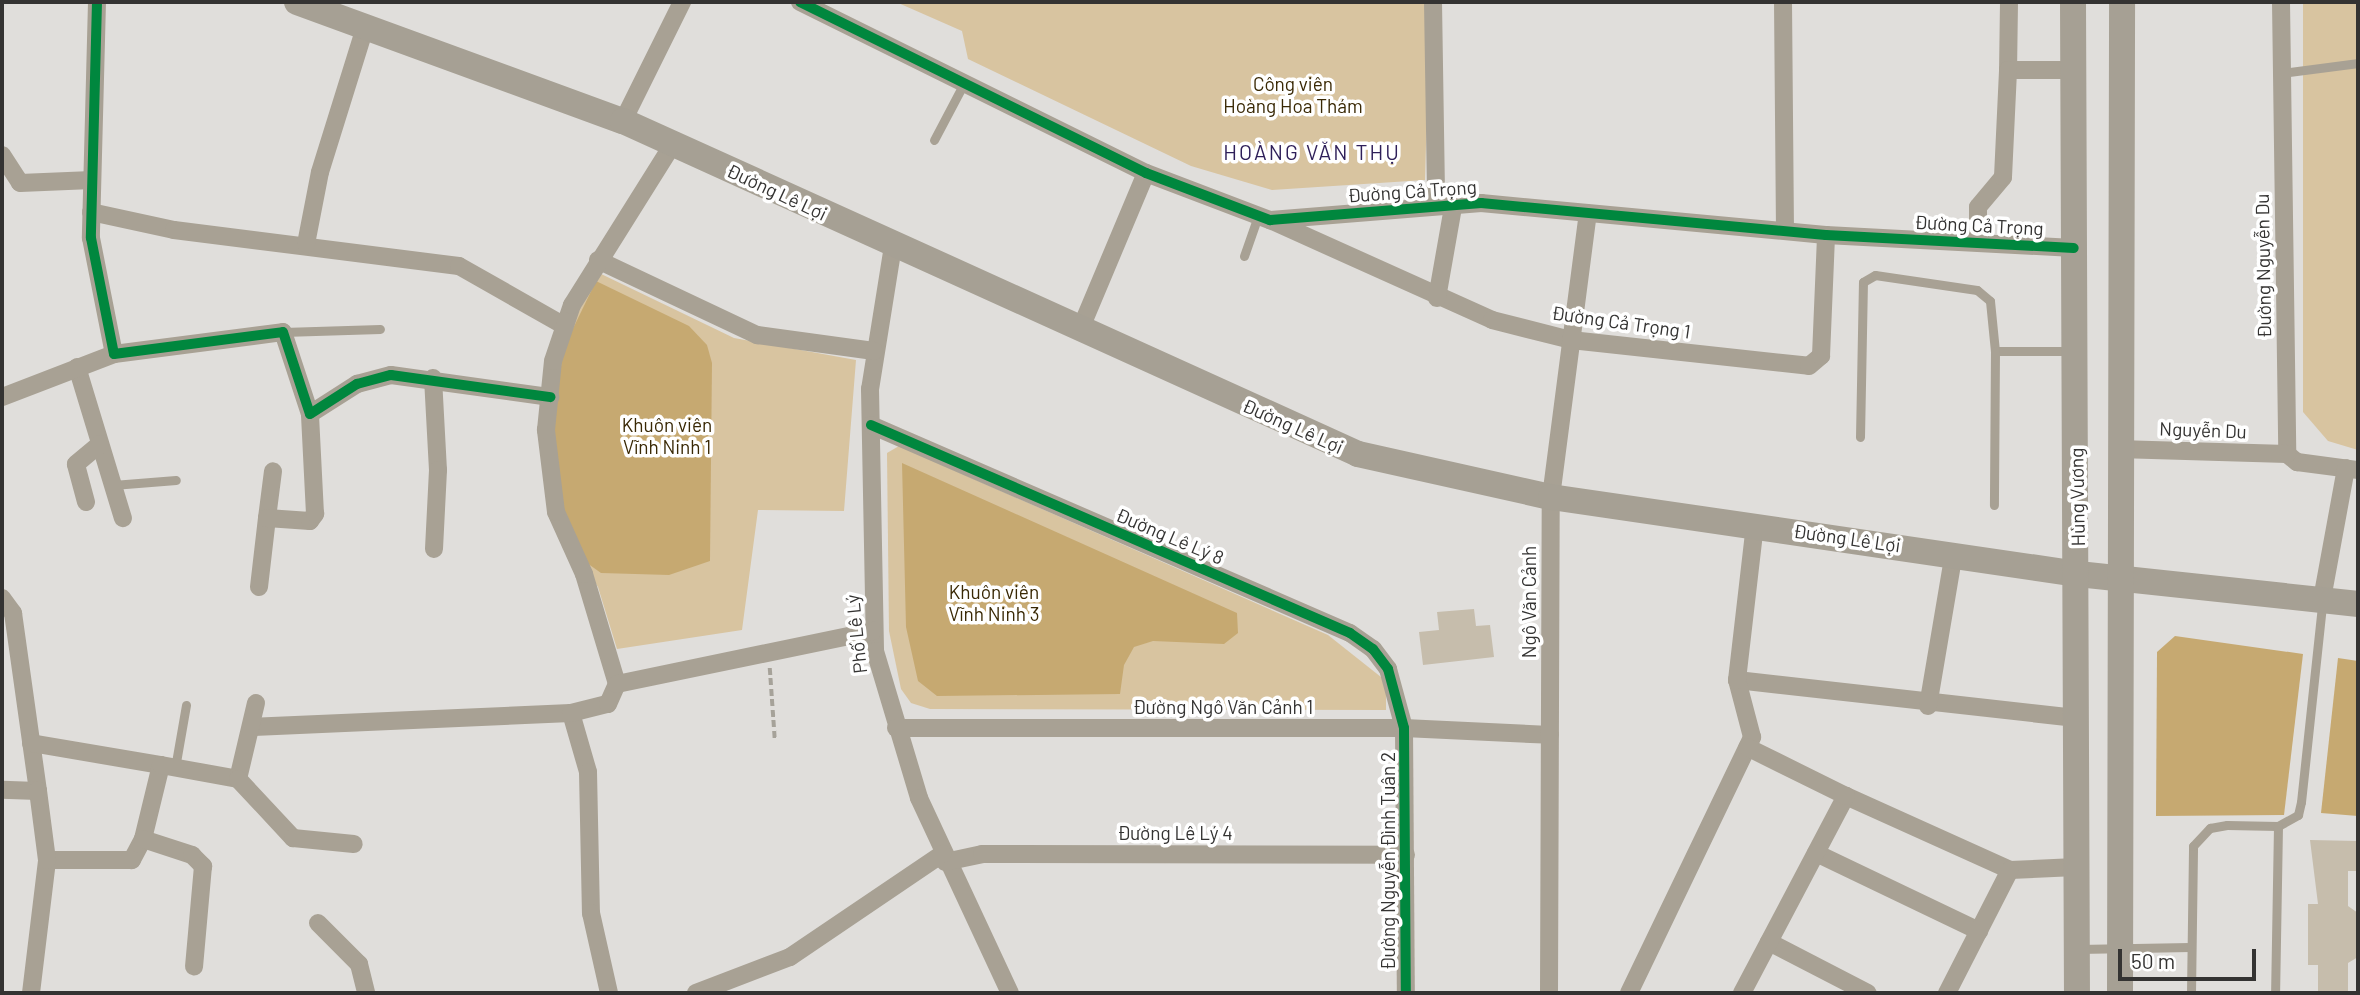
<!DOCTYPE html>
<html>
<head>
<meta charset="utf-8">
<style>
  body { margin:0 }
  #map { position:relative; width:2360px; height:995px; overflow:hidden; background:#e0dedb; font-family:Barlow,sans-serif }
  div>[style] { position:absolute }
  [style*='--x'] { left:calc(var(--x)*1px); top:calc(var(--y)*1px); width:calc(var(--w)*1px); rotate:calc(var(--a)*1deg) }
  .green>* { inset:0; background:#d8c4a0 }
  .water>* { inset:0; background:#c6a971 }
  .building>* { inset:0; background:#c6bdac }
  .path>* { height:3.5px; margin-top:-1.75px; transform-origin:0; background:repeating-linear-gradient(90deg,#a6a299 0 7px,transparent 0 10.5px) }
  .service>* { height:9px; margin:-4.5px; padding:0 4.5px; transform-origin:4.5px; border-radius:4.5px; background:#a8a194 }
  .minor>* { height:18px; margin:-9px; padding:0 9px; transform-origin:9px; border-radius:9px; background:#a8a194 }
  .secondary>* { height:26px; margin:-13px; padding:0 13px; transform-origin:13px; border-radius:13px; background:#a6a094 }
  .cycleway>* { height:10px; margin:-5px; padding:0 5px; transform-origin:5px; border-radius:5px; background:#00873e }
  span { translate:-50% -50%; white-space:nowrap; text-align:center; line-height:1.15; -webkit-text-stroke:7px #fff; paint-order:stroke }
  .park-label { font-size:19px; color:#392804 }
  .street-label { font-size:19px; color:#343332 }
  .neighbourhood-label { font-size:21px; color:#2e1f59; letter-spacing:2px }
  .frame { position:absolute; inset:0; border:4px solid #343332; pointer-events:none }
  .scale { position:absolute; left:2118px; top:949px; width:138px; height:32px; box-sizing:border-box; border:4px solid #343332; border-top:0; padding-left:9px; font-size:21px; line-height:24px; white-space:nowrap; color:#343332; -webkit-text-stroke:5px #fff; paint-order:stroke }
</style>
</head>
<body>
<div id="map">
  <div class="green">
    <div style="clip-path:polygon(896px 2px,1430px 2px,1425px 180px,1272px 190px,1191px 166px,968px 59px,962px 31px)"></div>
    <div style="clip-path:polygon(2358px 2px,2358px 450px,2328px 441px,2303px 412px,2303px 4px)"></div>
    <div style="clip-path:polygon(597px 272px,734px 338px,856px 360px,844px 511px,758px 510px,742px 630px,617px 649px,598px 587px,570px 545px,557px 358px)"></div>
    <div style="clip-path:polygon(899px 446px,1328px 635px,1386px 681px,1386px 710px,930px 709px,911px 703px,901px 689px,889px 631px,887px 453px)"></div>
  </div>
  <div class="water">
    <div style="clip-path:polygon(596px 281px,689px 326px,707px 345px,712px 363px,710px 561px,669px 575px,601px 573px,580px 558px,563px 523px,553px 442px,556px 392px,565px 345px)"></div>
    <div style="clip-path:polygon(902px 463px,1237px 613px,1238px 633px,1224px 644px,1153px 641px,1134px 647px,1124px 665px,1120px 694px,937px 696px,918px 681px,906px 627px)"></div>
    <div style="clip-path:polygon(2175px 636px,2303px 654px,2284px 815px,2156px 816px,2157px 652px)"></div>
    <div style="clip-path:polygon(2338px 658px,2358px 661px,2358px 816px,2321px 813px)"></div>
  </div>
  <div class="building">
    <div style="clip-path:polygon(1474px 609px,1476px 626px,1490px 625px,1494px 657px,1423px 665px,1419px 632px,1439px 630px,1437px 612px)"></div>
    <div style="clip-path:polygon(2310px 840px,2358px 841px,2358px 871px,2348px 871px,2348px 906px,2358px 913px,2358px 957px,2348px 963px,2348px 993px,2318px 993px,2318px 965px,2308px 965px,2308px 904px,2318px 904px)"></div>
  </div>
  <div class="path">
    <div style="--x:770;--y:668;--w:71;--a:86"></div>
  </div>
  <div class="service">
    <div style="--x:2282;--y:73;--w:77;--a:-7.5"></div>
    <div style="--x:934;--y:140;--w:64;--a:-62.2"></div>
    <div style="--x:1244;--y:256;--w:42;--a:-70.7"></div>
    <div style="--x:283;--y:332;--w:97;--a:-1.8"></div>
    <div style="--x:1995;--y:351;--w:78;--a:0"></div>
    <div style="--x:1860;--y:437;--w:155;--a:-88.9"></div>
    <div style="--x:1863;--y:282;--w:14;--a:-30"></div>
    <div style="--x:1875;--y:275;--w:103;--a:8.4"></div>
    <div style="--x:1977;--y:290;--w:17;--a:40"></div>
    <div style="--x:1990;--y:301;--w:50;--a:84.3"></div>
    <div style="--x:1995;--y:351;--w:154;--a:90.4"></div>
    <div style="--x:113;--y:485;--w:63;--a:-4.5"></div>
    <div style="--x:175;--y:768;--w:64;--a:-80.1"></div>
    <div style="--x:2278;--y:826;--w:23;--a:-29"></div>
    <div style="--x:2298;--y:815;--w:13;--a:-77"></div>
    <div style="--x:2301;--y:802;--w:199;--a:-83.9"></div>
    <div style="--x:2078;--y:949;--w:112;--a:-1"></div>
    <div style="--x:2191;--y:993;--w:147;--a:-89.2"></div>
    <div style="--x:2193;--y:846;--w:25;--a:-47"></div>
    <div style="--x:2210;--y:828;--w:17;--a:-10"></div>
    <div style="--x:2227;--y:825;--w:51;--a:1.1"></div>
    <div style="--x:2278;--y:826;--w:167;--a:91"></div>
  </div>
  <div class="minor">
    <div style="--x:97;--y:2;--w:236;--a:91.5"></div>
    <div style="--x:91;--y:238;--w:118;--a:78.8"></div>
    <div style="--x:114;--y:354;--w:170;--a:-7.4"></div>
    <div style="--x:283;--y:332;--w:86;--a:71.8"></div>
    <div style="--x:310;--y:414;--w:56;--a:-32.6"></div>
    <div style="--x:357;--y:384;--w:35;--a:-15"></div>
    <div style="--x:391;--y:375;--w:161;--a:7.9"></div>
    <div style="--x:800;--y:2;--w:386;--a:26.3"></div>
    <div style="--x:1146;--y:173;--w:133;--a:20.8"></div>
    <div style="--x:1270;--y:220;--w:212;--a:-4.6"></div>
    <div style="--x:1481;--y:203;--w:346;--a:5.3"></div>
    <div style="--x:1826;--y:235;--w:248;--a:3"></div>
    <div style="--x:1433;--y:2;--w:201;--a:89.1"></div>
    <div style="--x:1783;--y:2;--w:228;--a:89.5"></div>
    <div style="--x:2009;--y:2;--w:68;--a:90.8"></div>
    <div style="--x:2008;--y:70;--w:65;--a:0"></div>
    <div style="--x:2281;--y:2;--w:452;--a:89.2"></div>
    <div style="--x:2287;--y:454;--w:13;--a:39"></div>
    <div style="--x:2297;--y:462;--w:62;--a:7.5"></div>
    <div style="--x:623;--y:121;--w:133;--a:-63.6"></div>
    <div style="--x:2;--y:155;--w:33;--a:57"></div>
    <div style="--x:20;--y:183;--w:72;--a:-2.4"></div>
    <div style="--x:91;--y:212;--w:85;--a:12.2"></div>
    <div style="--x:174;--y:230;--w:287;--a:7.2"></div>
    <div style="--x:459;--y:266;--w:120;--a:29.6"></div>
    <div style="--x:1270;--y:220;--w:243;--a:24.2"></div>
    <div style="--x:1492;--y:320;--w:81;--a:14.2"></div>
    <div style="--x:1571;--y:340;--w:239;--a:6.2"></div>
    <div style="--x:1809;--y:366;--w:16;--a:-40"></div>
    <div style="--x:1821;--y:356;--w:121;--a:-87.6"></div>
    <div style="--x:1978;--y:242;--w:35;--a:-90"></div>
    <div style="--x:1978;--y:207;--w:39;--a:-50"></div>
    <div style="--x:2003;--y:177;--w:107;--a:-87.3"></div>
    <div style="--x:306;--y:244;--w:73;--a:-79"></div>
    <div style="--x:320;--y:172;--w:155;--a:-72.7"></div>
    <div style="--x:893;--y:246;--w:145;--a:99.1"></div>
    <div style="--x:870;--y:389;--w:262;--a:88.9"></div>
    <div style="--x:875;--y:651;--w:153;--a:73.3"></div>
    <div style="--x:919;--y:798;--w:215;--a:65"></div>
    <div style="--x:598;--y:260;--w:176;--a:25.3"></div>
    <div style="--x:757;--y:335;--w:118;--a:7.8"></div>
    <div style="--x:1437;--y:298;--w:97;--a:-80"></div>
    <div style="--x:1080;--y:330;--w:170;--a:-67.2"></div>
    <div style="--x:77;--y:367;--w:158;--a:73.1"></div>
    <div style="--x:433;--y:378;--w:92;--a:86.9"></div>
    <div style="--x:438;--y:470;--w:79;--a:92.9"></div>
    <div style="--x:2;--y:397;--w:120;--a:-21"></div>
    <div style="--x:871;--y:425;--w:522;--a:23.47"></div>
    <div style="--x:1350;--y:633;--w:28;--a:35"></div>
    <div style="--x:1373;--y:649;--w:25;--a:53"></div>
    <div style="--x:1388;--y:669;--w:61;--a:74.8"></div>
    <div style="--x:1404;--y:728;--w:265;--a:89.6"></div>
    <div style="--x:2118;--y:449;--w:169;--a:1.7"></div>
    <div style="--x:86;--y:502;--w:39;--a:-105"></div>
    <div style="--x:76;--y:464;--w:31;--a:-40"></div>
    <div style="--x:267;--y:518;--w:47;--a:-82.7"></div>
    <div style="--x:259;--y:587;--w:69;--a:-83.4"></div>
    <div style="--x:267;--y:518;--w:43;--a:4"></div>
    <div style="--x:310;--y:521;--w:9;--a:-54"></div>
    <div style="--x:315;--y:514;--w:100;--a:-92.9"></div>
    <div style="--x:2;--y:598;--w:19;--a:54"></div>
    <div style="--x:13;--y:613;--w:180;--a:82"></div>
    <div style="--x:38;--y:791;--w:36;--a:-178"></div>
    <div style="--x:2322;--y:599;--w:133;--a:-79.6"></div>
    <div style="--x:1737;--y:680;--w:341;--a:6.4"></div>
    <div style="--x:617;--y:684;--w:115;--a:-106.7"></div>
    <div style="--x:584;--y:574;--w:68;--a:-114.3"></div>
    <div style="--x:556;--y:512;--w:83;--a:-97"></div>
    <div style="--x:546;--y:430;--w:69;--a:-84.2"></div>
    <div style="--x:553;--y:361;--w:59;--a:-71.3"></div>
    <div style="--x:572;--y:305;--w:190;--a:-57.9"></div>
    <div style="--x:1928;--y:706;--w:155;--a:-80.4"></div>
    <div style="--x:571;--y:713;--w:61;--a:73.9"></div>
    <div style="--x:588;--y:772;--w:141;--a:88.8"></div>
    <div style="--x:591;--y:913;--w:82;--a:77.3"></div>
    <div style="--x:251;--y:727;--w:320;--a:-2.5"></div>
    <div style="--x:571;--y:713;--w:38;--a:-14"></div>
    <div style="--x:608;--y:704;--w:22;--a:-66"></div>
    <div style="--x:617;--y:684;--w:262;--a:-11.7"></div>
    <div style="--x:896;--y:728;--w:508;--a:0"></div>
    <div style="--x:1404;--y:728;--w:146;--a:2.7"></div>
    <div style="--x:31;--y:743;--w:132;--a:9.6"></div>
    <div style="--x:161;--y:765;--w:76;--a:103.7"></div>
    <div style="--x:143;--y:839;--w:24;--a:118"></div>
    <div style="--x:132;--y:860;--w:85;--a:180"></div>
    <div style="--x:161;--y:765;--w:78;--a:10.3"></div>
    <div style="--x:238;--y:779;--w:78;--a:-76.7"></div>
    <div style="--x:238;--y:779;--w:81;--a:47"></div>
    <div style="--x:293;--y:838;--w:61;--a:5.6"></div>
    <div style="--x:1846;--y:796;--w:180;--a:24.3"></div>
    <div style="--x:2010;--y:870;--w:66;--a:-2.6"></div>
    <div style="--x:143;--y:839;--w:52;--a:18.1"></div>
    <div style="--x:192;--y:855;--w:16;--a:45"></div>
    <div style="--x:203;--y:866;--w:101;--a:95.1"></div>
    <div style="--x:1816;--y:853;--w:181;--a:25.6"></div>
    <div style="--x:945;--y:862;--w:38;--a:-12"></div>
    <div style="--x:982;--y:854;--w:424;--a:0.1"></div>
    <div style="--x:318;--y:923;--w:58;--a:45"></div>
    <div style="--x:359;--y:964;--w:30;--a:76"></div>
    <div style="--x:1769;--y:942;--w:111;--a:27.3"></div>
    <div style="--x:31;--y:993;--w:134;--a:-83.1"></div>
    <div style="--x:47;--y:860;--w:70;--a:-97.4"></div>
    <div style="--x:696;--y:993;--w:101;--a:-21"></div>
    <div style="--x:790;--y:957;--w:184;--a:-34.1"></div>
    <div style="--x:1549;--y:993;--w:496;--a:-89.8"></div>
    <div style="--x:1551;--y:497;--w:286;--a:-82.6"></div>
    <div style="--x:1629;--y:993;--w:284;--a:-64.3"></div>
    <div style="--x:1752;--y:737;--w:59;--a:-104.7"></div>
    <div style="--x:1737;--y:680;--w:156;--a:-83.4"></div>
    <div style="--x:1742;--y:993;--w:223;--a:-62.2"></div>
    <div style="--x:1846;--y:796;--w:110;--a:-153.7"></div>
    <div style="--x:1947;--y:993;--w:138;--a:-62.9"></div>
  </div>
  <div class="secondary">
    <div style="--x:297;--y:2;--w:347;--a:20.1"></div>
    <div style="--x:623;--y:121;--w:807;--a:24.37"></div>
    <div style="--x:1358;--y:454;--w:198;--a:12.6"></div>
    <div style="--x:1551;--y:497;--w:533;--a:8.31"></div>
    <div style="--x:2078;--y:574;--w:282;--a:6.1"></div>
    <div style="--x:2073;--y:2;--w:991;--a:89.77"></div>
    <div style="--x:2120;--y:993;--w:991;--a:-89.88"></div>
  </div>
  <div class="cycleway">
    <div style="--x:97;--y:2;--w:236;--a:91.5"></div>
    <div style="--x:91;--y:238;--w:118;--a:78.8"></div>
    <div style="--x:114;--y:354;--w:170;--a:-7.4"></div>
    <div style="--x:283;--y:332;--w:86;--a:71.8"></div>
    <div style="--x:310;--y:414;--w:56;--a:-32.6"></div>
    <div style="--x:357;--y:384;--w:35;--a:-15"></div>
    <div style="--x:391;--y:375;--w:161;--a:7.9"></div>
    <div style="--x:800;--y:2;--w:386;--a:26.3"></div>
    <div style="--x:1146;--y:173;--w:133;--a:20.8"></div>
    <div style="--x:1270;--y:220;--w:212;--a:-4.6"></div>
    <div style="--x:1481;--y:203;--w:346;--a:5.3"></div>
    <div style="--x:1826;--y:235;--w:248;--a:3"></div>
    <div style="--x:871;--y:425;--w:522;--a:23.47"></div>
    <div style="--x:1350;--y:633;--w:28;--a:35"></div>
    <div style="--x:1373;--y:649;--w:25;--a:53"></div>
    <div style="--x:1388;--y:669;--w:61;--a:74.8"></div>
    <div style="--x:1404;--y:728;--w:265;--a:89.6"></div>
  </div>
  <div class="park-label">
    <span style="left:1293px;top:95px">Công viên<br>Hoàng Hoa Thám</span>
    <span style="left:667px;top:436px">Khuôn viên<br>Vĩnh Ninh 1</span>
    <span style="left:994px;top:603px">Khuôn viên<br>Vĩnh Ninh 3</span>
  </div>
  <div class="street-label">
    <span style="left:1412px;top:191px;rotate:-4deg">Đường Cả Trọng</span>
    <span style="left:777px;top:192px;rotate:25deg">Đường Lê Lợi</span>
    <span style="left:1979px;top:225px;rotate:3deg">Đường Cả Trọng</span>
    <span style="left:2263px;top:266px;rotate:-91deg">Đường Nguyễn Du</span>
    <span style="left:1621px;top:322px;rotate:8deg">Đường Cả Trọng 1</span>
    <span style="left:1293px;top:426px;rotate:24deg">Đường Lê Lợi</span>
    <span style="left:2203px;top:430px;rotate:2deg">Nguyễn Du</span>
    <span style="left:2077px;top:497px;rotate:-91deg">Hùng Vương</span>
    <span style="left:1170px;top:536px;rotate:23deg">Đường Lê Lý 8</span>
    <span style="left:1847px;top:538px;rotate:8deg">Đường Lê Lợi</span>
    <span style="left:1529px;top:602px;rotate:-90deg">Ngô Văn Cảnh</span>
    <span style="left:856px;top:634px;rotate:-96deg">Phố Lê Lý</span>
    <span style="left:1223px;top:707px">Đường Ngô Văn Cảnh 1</span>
    <span style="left:1175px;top:833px">Đường Lê Lý 4</span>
    <span style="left:1388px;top:861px;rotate:-90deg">Đường Nguyễn Đình Tuân 2</span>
  </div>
  <div class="neighbourhood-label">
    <span style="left:1312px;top:152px">HOÀNG VĂN THỤ</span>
  </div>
  <div class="frame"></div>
  <div class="scale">50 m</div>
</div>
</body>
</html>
